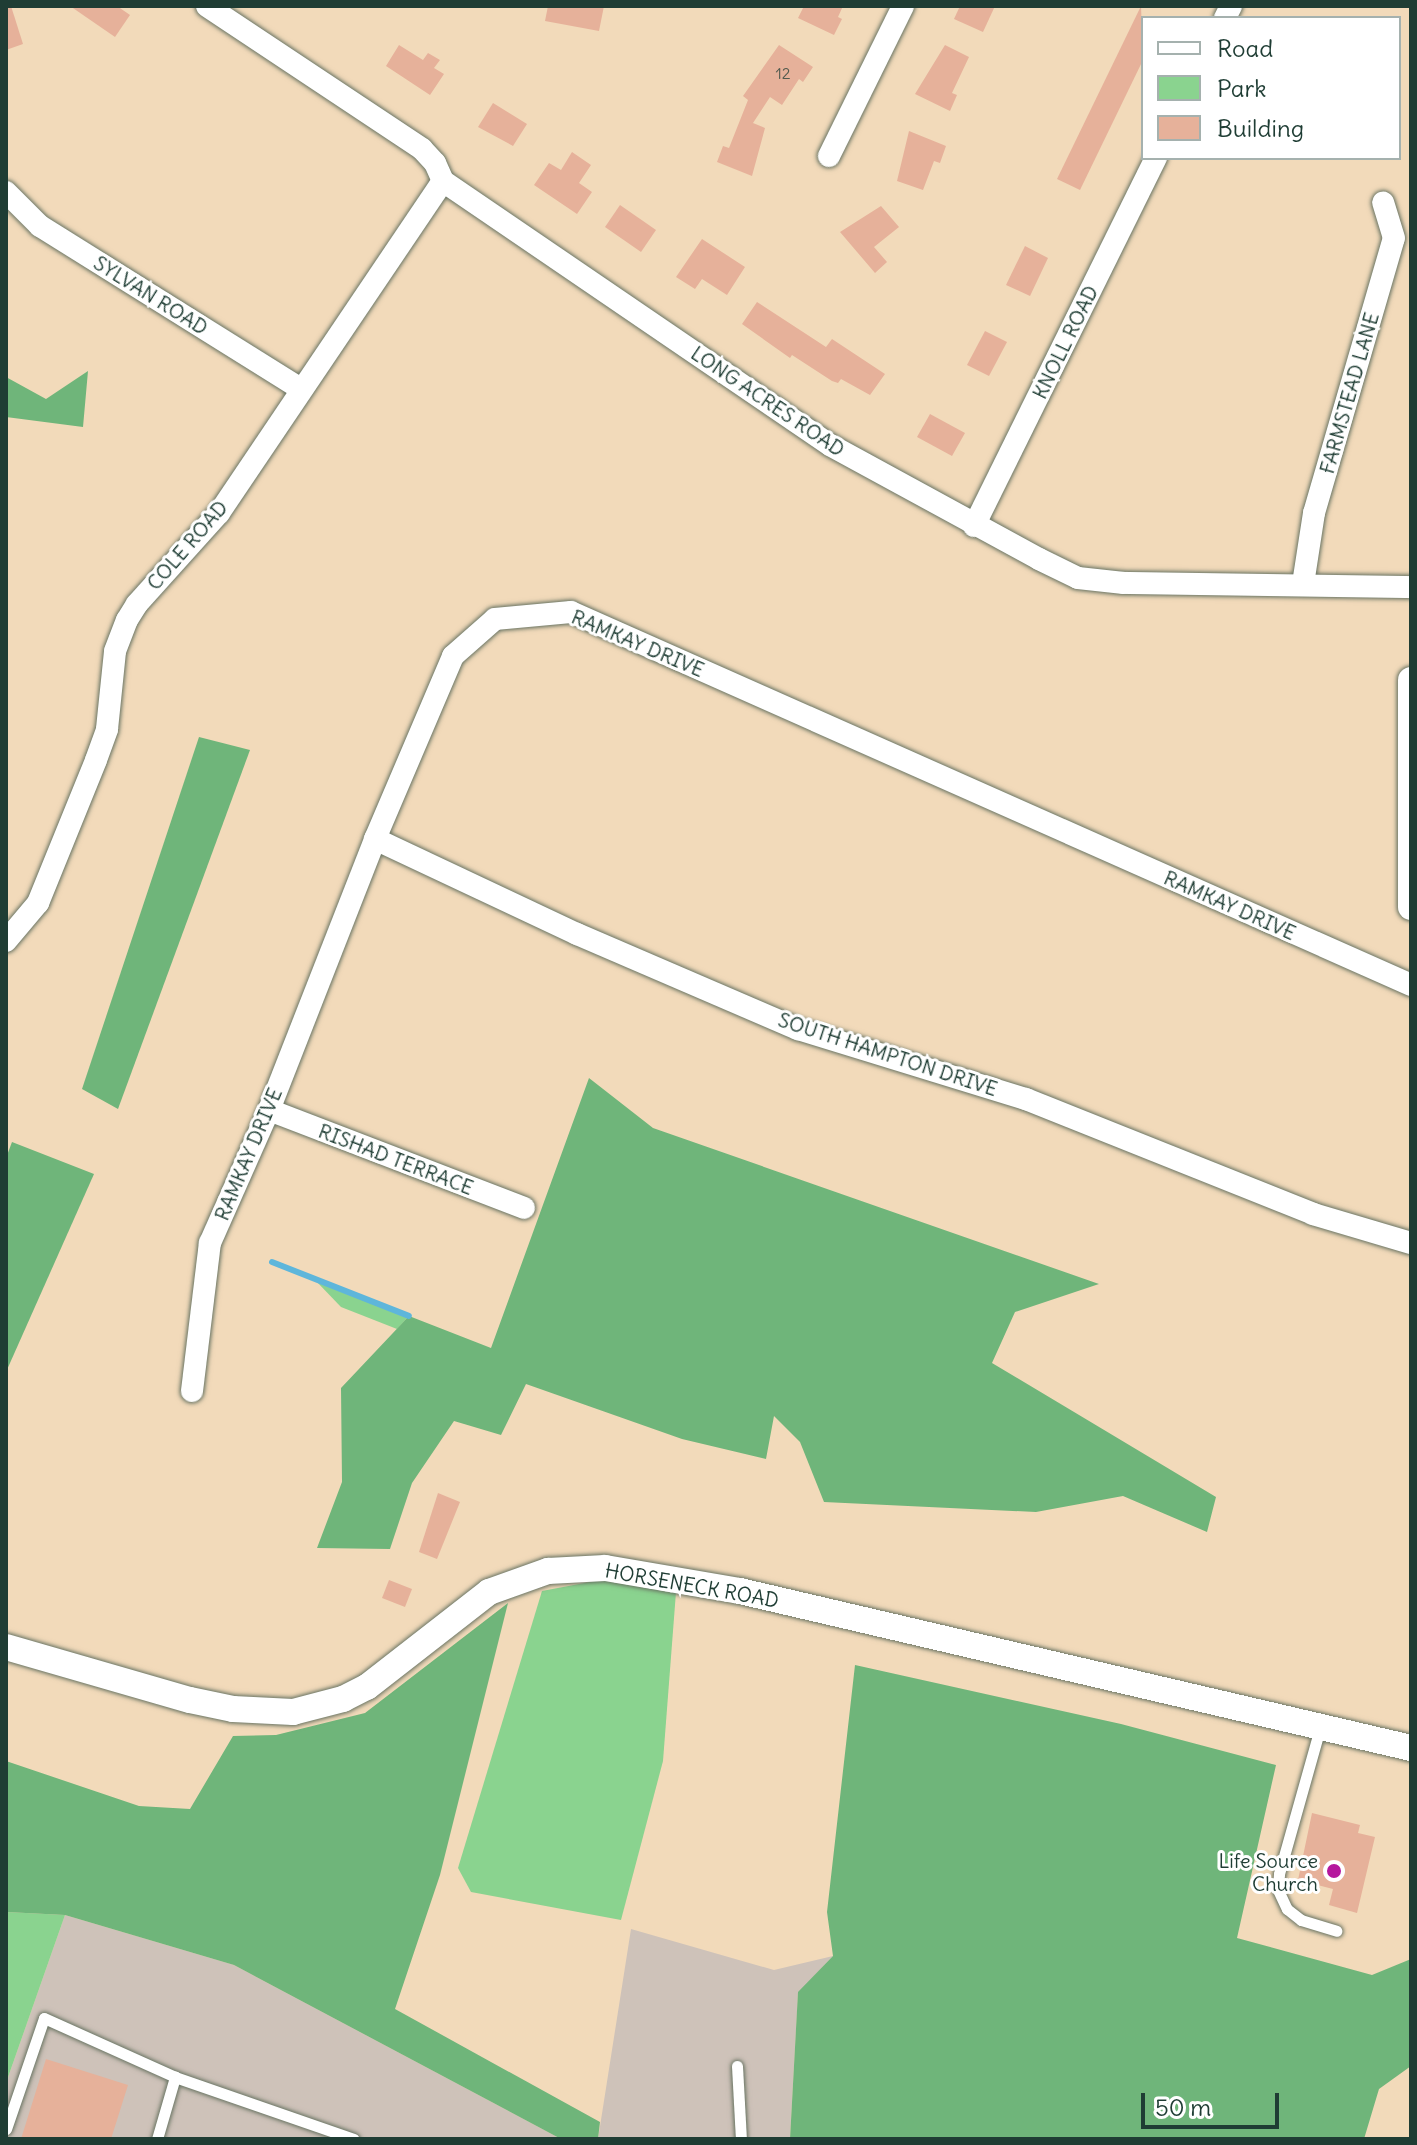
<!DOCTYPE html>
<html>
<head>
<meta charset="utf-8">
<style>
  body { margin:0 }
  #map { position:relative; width:1417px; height:2145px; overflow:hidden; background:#f2daba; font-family:Delius,sans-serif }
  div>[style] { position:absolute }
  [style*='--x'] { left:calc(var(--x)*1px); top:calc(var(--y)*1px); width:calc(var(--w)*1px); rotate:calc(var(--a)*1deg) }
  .industrial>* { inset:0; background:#cec2b9 }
  .green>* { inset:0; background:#8ad38f }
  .forest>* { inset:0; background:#6fb57a }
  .stream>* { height:6px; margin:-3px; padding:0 3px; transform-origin:3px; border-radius:3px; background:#5eb6db }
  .building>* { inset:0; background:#e6b19a }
  .roads { filter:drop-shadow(0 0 2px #697463) drop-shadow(0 0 2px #697463) }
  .service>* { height:11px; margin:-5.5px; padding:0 5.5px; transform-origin:5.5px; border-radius:5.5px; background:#fff }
  .minor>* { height:22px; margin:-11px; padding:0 11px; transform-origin:11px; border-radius:11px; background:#fff }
  .tertiary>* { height:26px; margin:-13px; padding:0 13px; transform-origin:13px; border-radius:13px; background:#fff }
  .dots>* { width:22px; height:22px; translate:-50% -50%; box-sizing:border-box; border:4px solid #fff; border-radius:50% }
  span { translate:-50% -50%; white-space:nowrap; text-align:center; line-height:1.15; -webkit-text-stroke:6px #fff; paint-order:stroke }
  .number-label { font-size:16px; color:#515a4e }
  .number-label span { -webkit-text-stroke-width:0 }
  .street-label { font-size:20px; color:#1f3d34 }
  .poi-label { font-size:20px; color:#1f3d34 }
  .right { translate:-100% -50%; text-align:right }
  .frame { position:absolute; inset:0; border:8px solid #1f3d34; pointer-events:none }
  .legend { position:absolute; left:1141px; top:16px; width:260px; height:144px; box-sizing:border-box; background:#fff; border:2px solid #a5b1ae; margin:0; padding:10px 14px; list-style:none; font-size:24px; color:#1f3d34 }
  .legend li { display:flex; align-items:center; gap:16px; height:40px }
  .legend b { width:40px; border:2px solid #a5b1ae }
  .scale { position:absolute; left:1141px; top:2093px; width:138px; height:36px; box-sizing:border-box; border:4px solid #1f3d34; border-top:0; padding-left:10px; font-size:24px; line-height:28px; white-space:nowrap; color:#1f3d34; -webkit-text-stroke:6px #fff; paint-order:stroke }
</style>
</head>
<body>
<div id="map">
  <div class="industrial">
    <div style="clip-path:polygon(65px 1915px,234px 1965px,561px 2139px,6px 2139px,6px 2083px)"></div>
    <div style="clip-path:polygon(631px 1929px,774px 1970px,833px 1956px,798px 1993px,790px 2139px,598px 2139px)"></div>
  </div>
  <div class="green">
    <div style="clip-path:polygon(316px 1281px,409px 1316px,397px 1329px,341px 1307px)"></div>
    <div style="clip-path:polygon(600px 1580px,676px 1592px,663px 1761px,621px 1920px,471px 1892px,458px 1868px,542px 1591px)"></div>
    <div style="clip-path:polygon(6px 1912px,65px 1915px,6px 2083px)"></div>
  </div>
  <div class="forest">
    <div style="clip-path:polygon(88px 371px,83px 427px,6px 417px,6px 377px,46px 399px)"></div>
    <div style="clip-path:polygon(199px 737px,250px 750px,118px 1109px,82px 1089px)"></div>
    <div style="clip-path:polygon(589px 1078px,653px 1128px,1099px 1284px,1015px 1312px,992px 1363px,1216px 1497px,1207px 1532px,1123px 1496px,1036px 1512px,824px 1502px,800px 1442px,774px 1416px,766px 1459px,682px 1439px,526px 1384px,501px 1435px,454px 1421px,412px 1483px,390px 1549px,317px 1548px,342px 1482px,341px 1388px,409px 1316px,491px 1348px)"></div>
    <div style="clip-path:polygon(12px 1142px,94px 1174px,6px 1372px,6px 1158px)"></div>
    <div style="clip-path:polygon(508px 1603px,440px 1875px,395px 2009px,600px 2122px,598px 2139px,561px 2139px,234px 1965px,65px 1915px,6px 1912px,6px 1761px,139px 1806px,190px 1809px,233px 1736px,276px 1735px,365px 1713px)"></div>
    <div style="clip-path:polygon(855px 1665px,1121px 1724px,1276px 1765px,1237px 1938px,1372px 1975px,1411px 1959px,1411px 2066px,1379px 2089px,1364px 2139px,790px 2139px,798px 1992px,833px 1956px,827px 1912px)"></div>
  </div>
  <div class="stream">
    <div style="--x:272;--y:1262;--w:147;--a:21.5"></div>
  </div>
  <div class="building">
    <div style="clip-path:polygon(6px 6px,11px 6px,23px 44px,6px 50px)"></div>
    <div style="clip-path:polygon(70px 6px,117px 6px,130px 15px,115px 37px)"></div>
    <div style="clip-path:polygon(548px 6px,604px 6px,599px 31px,545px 21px)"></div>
    <div style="clip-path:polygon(804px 6px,843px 6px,838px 17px,842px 19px,834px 35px,798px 18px)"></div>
    <div style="clip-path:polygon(960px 6px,995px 6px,983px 32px,954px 19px)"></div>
    <div style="clip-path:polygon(1141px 6px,1143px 60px,1080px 190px,1057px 179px)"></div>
    <div style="clip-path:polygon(399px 45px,423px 60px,428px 53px,440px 60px,434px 68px,444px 74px,430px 95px,386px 66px)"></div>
    <div style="clip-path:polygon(779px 45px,813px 67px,803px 82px,799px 79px,782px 105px,770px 97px,753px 123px,765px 128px,752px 176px,717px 162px,723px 146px,729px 148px,748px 100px,743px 96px)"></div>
    <div style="clip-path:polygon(945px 45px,969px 57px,952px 93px,957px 95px,950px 111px,915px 94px)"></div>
    <div style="clip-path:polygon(493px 103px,527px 124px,513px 146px,478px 127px)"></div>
    <div style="clip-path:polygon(909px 131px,946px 146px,940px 163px,934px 161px,923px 190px,897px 181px)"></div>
    <div style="clip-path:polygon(572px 152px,591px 165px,579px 183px,592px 192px,577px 214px,534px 185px,549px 163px,561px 170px)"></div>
    <div style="clip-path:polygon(620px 205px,656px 230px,641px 252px,605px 227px)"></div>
    <div style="clip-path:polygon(881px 206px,899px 227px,874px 247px,887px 262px,875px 273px,840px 232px)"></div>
    <div style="clip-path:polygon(702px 239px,745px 267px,727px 295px,702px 279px,695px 289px,676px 277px)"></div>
    <div style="clip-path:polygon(1025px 246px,1048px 258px,1030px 296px,1006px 285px)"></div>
    <div style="clip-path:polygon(757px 302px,826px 347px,832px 339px,885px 374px,870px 395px,841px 379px,838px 383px,832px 381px,792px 355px,790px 358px,742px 324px)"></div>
    <div style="clip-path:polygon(985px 331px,1007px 342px,989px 376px,967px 365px)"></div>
    <div style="clip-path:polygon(930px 414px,965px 433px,952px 456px,917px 437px)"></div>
    <div style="clip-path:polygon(438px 1493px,460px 1502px,437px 1559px,419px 1552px)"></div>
    <div style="clip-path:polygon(389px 1580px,412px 1589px,405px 1607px,382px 1598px)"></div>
    <div style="clip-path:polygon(1312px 1813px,1360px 1825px,1358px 1833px,1375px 1837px,1357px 1913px,1329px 1905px,1333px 1889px,1298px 1880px)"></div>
    <div style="clip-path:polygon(46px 2059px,128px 2085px,111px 2139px,21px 2139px)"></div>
  </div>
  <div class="roads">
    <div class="service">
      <div style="--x:1320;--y:1728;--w:152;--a:105.7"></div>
      <div style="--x:1279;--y:1874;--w:16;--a:94"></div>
      <div style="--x:1278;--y:1890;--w:21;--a:65"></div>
      <div style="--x:1287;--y:1909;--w:18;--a:38"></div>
      <div style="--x:1301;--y:1920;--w:37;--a:17"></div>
      <div style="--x:737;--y:2066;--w:73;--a:86.9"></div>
      <div style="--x:6;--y:2129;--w:117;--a:-71.1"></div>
      <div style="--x:44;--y:2018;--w:144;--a:24.2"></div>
      <div style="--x:157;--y:2139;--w:65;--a:-73.8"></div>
      <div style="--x:175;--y:2077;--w:189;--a:19.1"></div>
    </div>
    <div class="minor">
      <div style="--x:207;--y:6;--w:258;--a:33.6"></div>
      <div style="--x:422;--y:149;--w:19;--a:47"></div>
      <div style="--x:435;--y:163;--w:20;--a:66"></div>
      <div style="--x:443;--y:181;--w:468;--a:34.3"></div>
      <div style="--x:830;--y:445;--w:238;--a:28.6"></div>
      <div style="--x:1039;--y:559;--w:43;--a:26"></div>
      <div style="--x:1078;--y:578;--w:46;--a:6.2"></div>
      <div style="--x:1124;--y:583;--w:287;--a:0.8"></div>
      <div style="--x:1225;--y:18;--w:13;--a:-63"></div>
      <div style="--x:829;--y:156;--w:167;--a:-63.7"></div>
      <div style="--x:6;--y:192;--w:48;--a:45"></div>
      <div style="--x:40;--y:226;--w:308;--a:32"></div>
      <div style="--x:974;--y:526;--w:411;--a:-63.7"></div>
      <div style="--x:1303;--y:584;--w:72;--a:-81.2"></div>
      <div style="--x:1314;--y:513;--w:286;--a:-73.8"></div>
      <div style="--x:1394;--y:238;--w:37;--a:-107"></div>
      <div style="--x:375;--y:839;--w:223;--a:25.2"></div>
      <div style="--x:577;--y:934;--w:241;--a:23.3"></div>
      <div style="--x:798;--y:1029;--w:239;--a:17.1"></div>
      <div style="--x:1026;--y:1099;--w:309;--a:21.8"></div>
      <div style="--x:1313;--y:1214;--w:102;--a:16.5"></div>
      <div style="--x:6;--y:941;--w:50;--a:-49.9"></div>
      <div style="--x:38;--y:903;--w:154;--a:-67.9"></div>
      <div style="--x:96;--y:760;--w:33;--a:-70"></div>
      <div style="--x:107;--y:729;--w:78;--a:-84.1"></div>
      <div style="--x:115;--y:651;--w:33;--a:-69"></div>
      <div style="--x:127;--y:620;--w:19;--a:-58"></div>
      <div style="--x:137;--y:604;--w:122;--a:-48"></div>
      <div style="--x:219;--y:513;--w:400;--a:-56"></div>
      <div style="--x:269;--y:1110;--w:273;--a:21"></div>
      <div style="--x:192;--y:1391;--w:149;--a:-83.1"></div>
      <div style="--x:210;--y:1243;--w:145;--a:-66.1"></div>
      <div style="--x:269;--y:1110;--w:291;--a:-68.6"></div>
      <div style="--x:375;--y:839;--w:199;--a:-66.9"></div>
      <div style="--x:453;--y:656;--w:56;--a:-41.4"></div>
      <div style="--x:495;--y:619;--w:76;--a:-5.3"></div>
      <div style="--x:571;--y:612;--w:919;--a:23.94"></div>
    </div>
    <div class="tertiary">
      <div style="--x:1411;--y:680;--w:227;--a:90"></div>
      <div style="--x:6;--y:1647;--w:191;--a:16.1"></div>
      <div style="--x:190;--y:1700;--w:44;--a:11.8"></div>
      <div style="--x:233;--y:1709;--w:60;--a:2.9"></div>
      <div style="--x:293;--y:1712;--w:52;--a:-14.6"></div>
      <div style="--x:343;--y:1699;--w:27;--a:-27"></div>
      <div style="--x:367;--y:1687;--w:155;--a:-37.9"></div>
      <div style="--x:489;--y:1592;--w:63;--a:-19.6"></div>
      <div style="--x:548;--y:1571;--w:57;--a:-3"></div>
      <div style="--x:605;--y:1568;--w:137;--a:9.7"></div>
      <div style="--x:740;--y:1591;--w:689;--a:13.17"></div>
    </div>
  </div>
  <div class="dots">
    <div style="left:1334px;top:1871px;background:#b5179e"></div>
  </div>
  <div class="number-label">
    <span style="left:783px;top:73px">12</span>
  </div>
  <div class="street-label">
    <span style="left:151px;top:295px;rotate:32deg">SYLVAN ROAD</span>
    <span style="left:1065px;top:342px;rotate:-64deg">KNOLL ROAD</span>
    <span style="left:1349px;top:393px;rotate:-74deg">FARMSTEAD LANE</span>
    <span style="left:768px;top:401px;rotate:34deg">LONG ACRES ROAD</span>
    <span style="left:187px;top:545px;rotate:-49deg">COLE ROAD</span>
    <span style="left:638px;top:643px;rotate:23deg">RAMKAY DRIVE</span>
    <span style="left:1230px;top:905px;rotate:24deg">RAMKAY DRIVE</span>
    <span style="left:888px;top:1054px;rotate:18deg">SOUTH HAMPTON DRIVE</span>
    <span style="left:248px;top:1154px;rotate:-67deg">RAMKAY DRIVE</span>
    <span style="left:396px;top:1159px;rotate:21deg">RISHAD TERRACE</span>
    <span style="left:692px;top:1585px;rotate:10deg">HORSENECK ROAD</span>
  </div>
  <div class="poi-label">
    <span class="right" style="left:1318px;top:1872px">Life Source<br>Church</span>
  </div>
  <div class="frame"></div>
  <ul class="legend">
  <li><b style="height:10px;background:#fff"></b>Road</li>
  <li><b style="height:22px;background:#8ad38f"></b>Park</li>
  <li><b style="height:22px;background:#e6b19a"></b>Building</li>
  </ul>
  <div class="scale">50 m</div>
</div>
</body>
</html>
